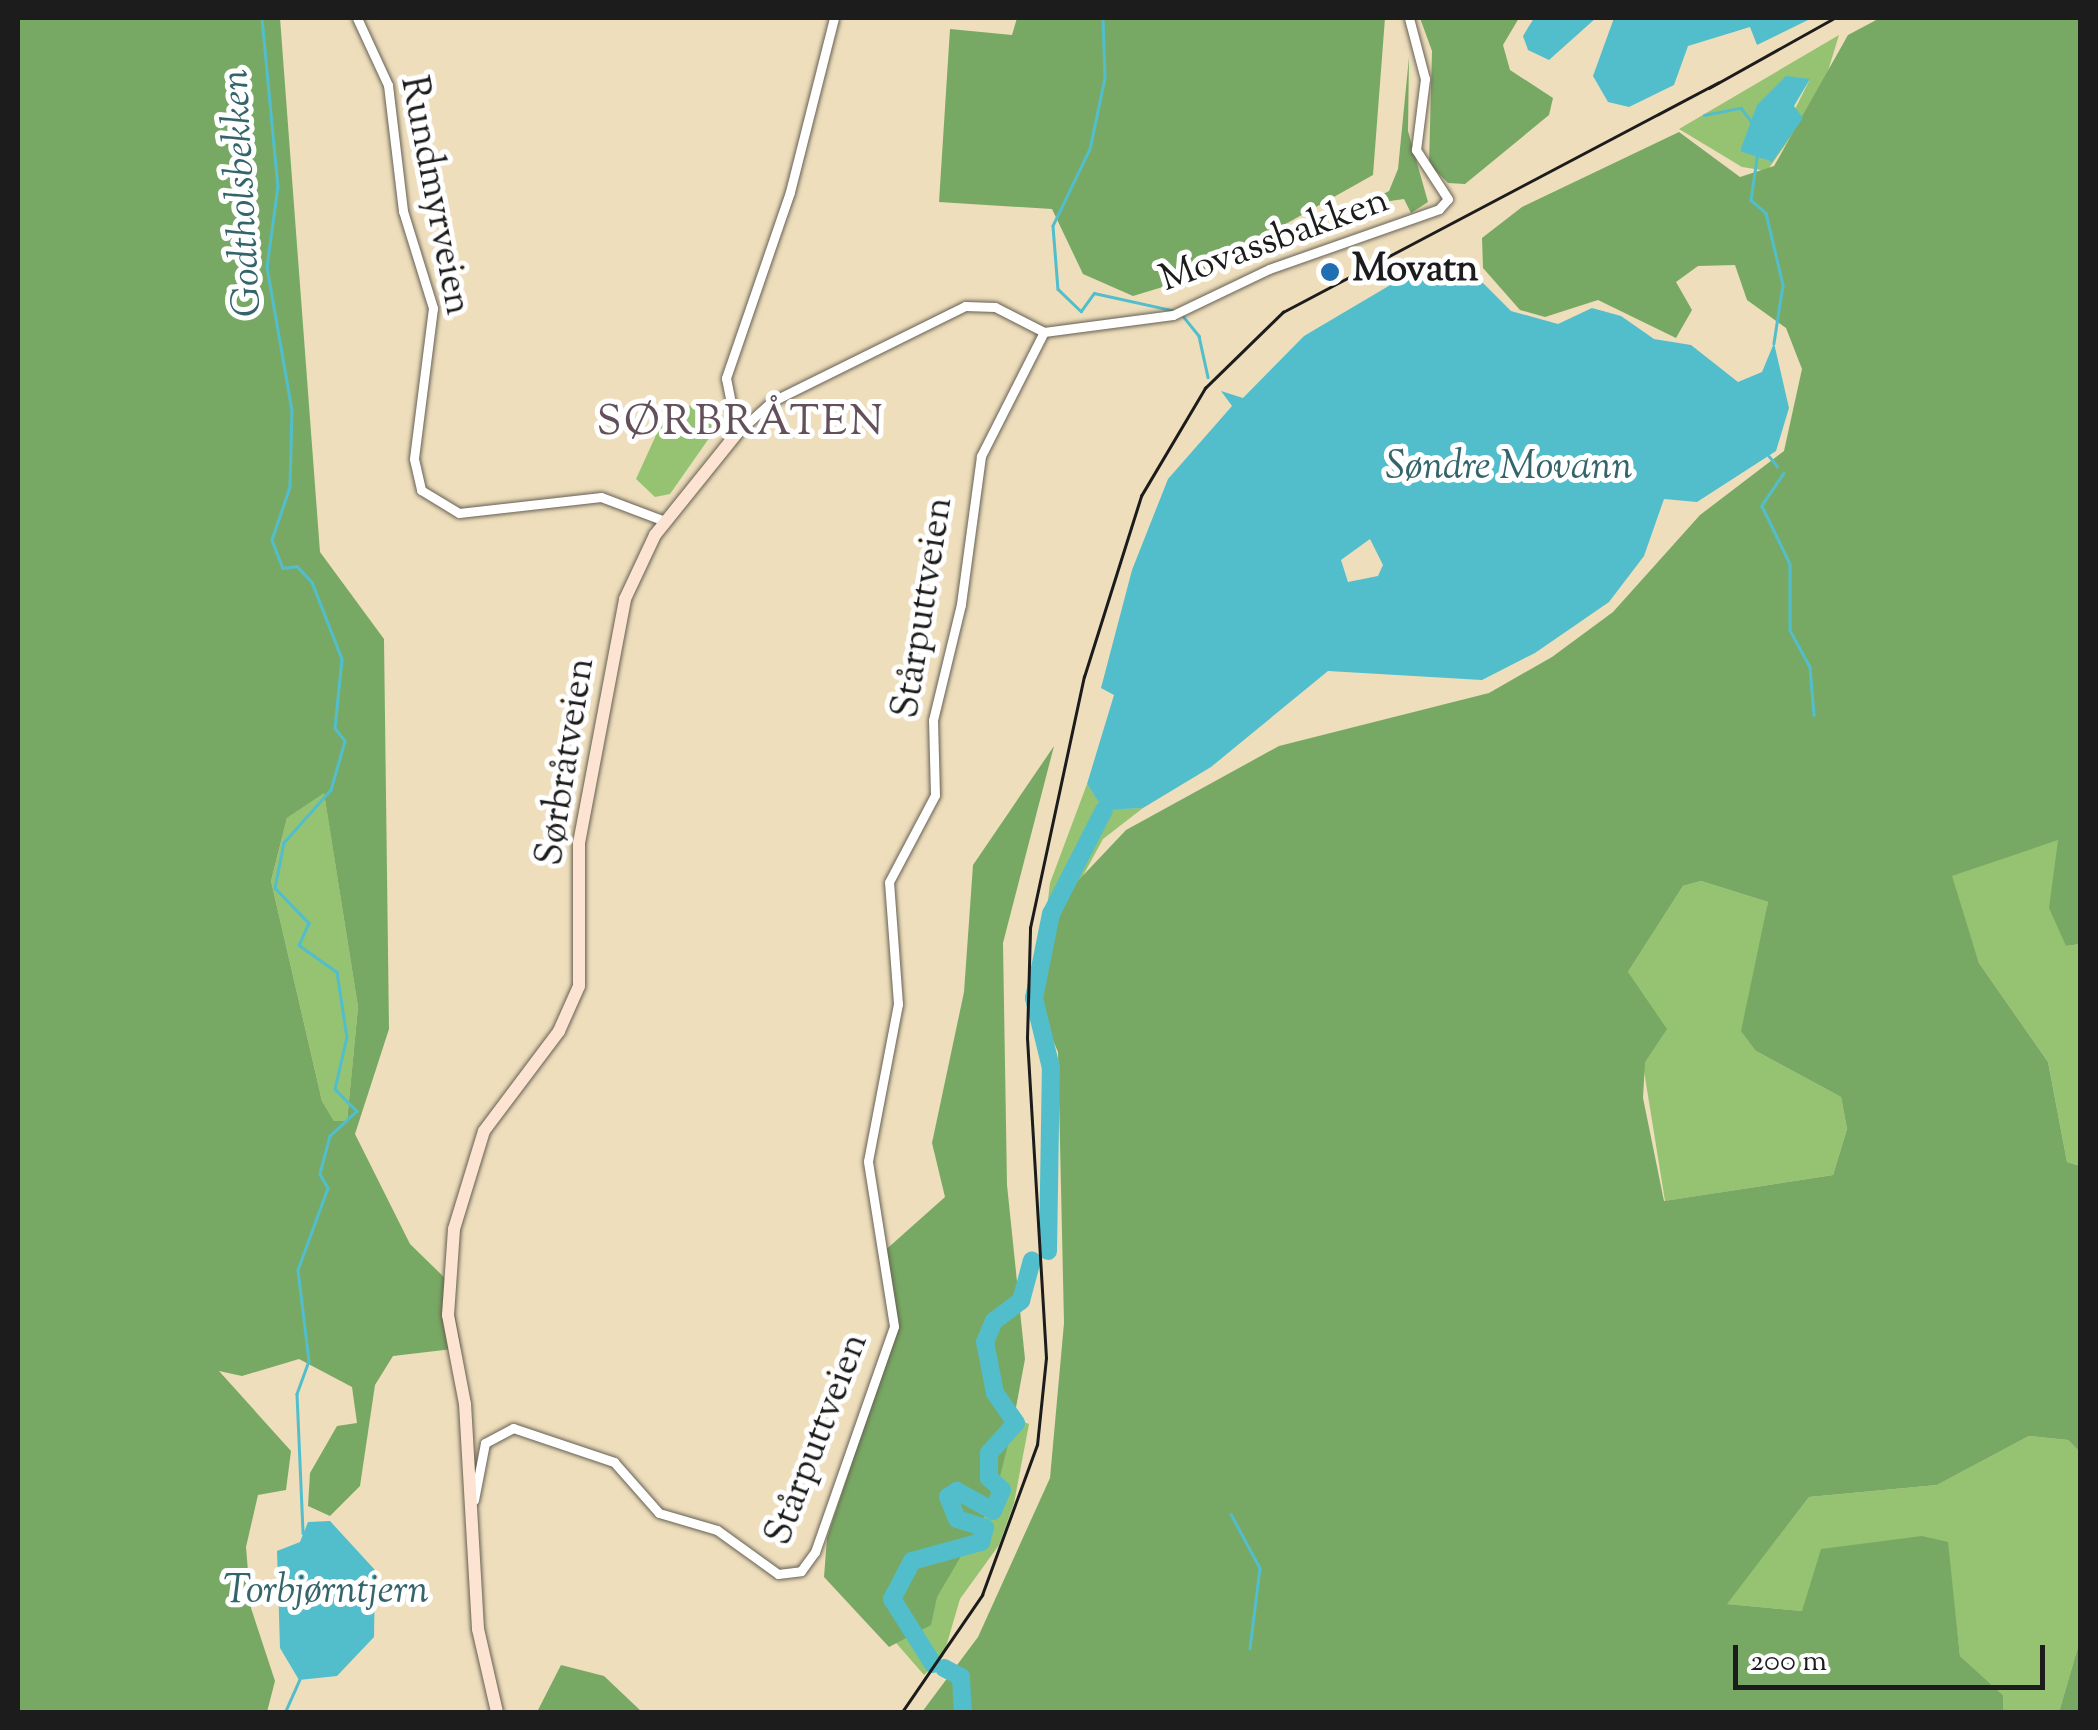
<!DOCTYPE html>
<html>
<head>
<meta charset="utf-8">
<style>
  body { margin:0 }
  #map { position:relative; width:2098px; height:1730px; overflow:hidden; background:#eedebc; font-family:"Sorts Mill Goudy",serif }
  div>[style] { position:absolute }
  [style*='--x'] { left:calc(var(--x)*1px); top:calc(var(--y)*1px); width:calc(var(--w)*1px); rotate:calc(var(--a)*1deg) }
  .green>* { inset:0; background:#95c372 }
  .forest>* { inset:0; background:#78a964 }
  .water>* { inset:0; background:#52becc }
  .stream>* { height:2.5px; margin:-1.25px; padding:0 1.25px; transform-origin:1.25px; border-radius:1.25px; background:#52becc }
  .river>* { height:18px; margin:-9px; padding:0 9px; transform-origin:9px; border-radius:9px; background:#52becc }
  .roads { filter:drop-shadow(0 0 2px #666054) drop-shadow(0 0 2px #666054) }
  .street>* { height:9px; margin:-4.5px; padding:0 4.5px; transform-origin:4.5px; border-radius:4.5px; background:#fff }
  .secondary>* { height:12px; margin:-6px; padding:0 6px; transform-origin:6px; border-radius:6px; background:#fde3d1 }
  .rail>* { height:2.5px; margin:-1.25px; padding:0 1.25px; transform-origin:1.25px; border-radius:1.25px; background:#1c1c1c }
  .dots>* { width:28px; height:28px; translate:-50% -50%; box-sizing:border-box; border:5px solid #fff; border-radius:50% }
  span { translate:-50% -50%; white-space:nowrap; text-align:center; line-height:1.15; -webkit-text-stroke:10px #fff; paint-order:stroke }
  .street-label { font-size:38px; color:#1c1c1c }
  .poi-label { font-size:38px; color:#1c1c1c; font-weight:700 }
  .left { translate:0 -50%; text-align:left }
  .water-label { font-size:40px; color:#34656b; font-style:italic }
  .quarter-label { font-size:42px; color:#63505a; letter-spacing:2.5px }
  .frame { position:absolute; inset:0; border:20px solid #1c1c1c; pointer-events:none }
  .scale { position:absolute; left:1733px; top:1645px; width:312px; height:45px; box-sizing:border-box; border:5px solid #1c1c1c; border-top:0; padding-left:12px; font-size:30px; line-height:35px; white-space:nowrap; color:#1c1c1c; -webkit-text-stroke:8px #fff; paint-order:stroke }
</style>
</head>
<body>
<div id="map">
  <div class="green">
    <div style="clip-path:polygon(evenodd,1839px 35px,1813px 120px,1799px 125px,1767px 171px,1742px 167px,1679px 129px,1839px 35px,1810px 79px,1769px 161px,1740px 150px,1755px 130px,1810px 79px)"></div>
    <div style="clip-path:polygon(672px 400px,714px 414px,712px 434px,670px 494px,655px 497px,636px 479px)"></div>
    <div style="clip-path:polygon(1087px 784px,1104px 809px,1143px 808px,1103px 839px,1042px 951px,1050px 883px)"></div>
    <div style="clip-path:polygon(324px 792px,358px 1007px,347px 1121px,334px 1121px,322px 1101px,271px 881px,287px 818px)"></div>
    <div style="clip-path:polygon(2058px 839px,2066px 946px,2080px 944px,2080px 1166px,2067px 1162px,2048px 1062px,1979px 963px,1951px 876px)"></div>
    <div style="clip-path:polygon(1701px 881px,1768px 902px,1751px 1014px,1756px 1051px,1841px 1097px,1847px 1129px,1833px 1175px,1665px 1201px,1628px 972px,1683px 886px)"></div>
    <div style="clip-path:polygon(999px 1412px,1029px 1424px,1014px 1503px,999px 1545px,960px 1599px,943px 1657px,924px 1675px,877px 1621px)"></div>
    <div style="clip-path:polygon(2029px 1436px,2068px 1440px,2080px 1452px,2080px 1640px,2059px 1712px,2003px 1712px,2003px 1695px,1960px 1656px,1947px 1542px,1802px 1611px,1726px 1604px,1809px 1497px,1937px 1485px)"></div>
  </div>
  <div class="forest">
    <div style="clip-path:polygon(evenodd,18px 18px,280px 18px,320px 552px,384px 639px,389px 1029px,355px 1134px,410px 1244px,449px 1282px,461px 1348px,393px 1356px,375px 1385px,360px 1486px,330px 1516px,308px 1506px,310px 1473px,337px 1426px,357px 1423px,352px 1387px,299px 1359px,242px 1376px,219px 1371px,291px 1451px,286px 1490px,258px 1495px,246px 1547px,251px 1608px,275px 1681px,267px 1712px,18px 1712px,18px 18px,324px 793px,358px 1007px,347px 1121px,334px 1121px,322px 1101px,271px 881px,287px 818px,324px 793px)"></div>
    <div style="clip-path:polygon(1017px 18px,1385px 18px,1373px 175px,1186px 280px,1133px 296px,1083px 274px,1052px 209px,939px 202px,950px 29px,1012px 35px)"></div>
    <div style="clip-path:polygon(1420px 18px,1519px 18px,1503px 45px,1510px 70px,1553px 98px,1549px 115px,1465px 184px,1448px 183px,1429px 164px,1432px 51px)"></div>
    <div style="clip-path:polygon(evenodd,1880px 18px,2080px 18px,2080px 944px,2066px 946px,2049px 908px,2058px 840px,1952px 876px,1979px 963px,2048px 1062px,2067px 1162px,2080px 1166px,2080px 1452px,2068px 1440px,2029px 1436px,1937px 1485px,1809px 1497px,1727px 1604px,1802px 1611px,1821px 1549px,1922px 1536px,1948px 1542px,1960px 1656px,2003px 1695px,2003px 1712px,922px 1712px,978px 1637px,1050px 1478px,1064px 1323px,1058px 1052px,1041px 1012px,1043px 955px,1073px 886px,1126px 830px,1279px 746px,1489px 693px,1552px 657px,1613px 612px,1700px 515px,1784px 451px,1802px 369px,1786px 328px,1747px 300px,1735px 265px,1698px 266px,1676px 282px,1692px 310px,1676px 338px,1598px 300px,1545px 317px,1520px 310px,1483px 268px,1482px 238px,1522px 207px,1679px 132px,1740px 177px,1774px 166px,1848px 35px,1880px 18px,1701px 881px,1768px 902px,1741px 1031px,1756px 1051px,1841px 1097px,1847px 1129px,1833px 1175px,1664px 1201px,1643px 1098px,1645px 1062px,1667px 1029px,1628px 972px,1683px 886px,1701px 881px)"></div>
    <div style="clip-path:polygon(1409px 57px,1408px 131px,1428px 202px,1411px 213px,1404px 199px,1383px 202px,1349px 221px,1346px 214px,1389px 191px,1398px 169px)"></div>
    <div style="clip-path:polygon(1054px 746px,1003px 943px,1007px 1185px,1025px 1359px,1012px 1429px,994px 1500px,937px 1597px,931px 1625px,889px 1647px,824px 1577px,827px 1538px,898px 1323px,881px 1254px,945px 1197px,932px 1143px,964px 992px,973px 865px)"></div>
    <div style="clip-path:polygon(2080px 1640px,2080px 1712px,2059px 1712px)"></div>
    <div style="clip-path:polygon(561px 1665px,604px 1676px,642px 1712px,537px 1712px)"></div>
  </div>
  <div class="water">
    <div style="clip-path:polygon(1534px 18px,1596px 18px,1549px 60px,1528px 50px,1523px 36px)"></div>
    <div style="clip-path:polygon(1614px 18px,1812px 18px,1757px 45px,1750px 27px,1688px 46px,1674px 85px,1629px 107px,1608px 102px,1593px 76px)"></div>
    <div style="clip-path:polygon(1786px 76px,1810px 79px,1794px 106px,1803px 118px,1772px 162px,1740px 151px,1757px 105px)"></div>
    <div style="clip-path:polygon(evenodd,1442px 272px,1481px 281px,1511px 311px,1558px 324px,1592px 308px,1621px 316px,1654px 339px,1691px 345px,1738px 382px,1762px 372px,1774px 343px,1789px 408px,1776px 451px,1697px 502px,1664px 499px,1644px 556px,1609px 602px,1535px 653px,1482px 680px,1328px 671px,1211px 767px,1143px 808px,1104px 810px,1087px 784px,1114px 695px,1101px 688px,1132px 570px,1168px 479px,1232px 406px,1221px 391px,1243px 398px,1304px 336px,1409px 274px,1442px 272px,1370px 539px,1383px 565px,1378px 576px,1348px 582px,1341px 560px,1370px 539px)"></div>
    <div style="clip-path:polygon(330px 1521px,375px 1570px,374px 1637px,337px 1676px,299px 1680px,280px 1648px,277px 1551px,300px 1542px,308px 1522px)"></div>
  </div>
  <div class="stream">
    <div style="--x:262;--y:18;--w:169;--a:84.6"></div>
    <div style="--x:278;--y:186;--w:82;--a:97.7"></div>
    <div style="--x:267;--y:267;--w:145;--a:80.1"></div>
    <div style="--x:292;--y:410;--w:77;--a:91.5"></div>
    <div style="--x:290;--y:487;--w:56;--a:108.8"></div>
    <div style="--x:272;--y:540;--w:30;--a:69"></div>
    <div style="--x:283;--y:568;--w:14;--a:-8"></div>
    <div style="--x:297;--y:566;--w:22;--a:47"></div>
    <div style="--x:312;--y:582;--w:83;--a:68.7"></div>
    <div style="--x:342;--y:659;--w:69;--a:95.8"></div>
    <div style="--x:335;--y:728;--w:16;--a:52"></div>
    <div style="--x:345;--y:741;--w:51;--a:105.9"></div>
    <div style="--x:331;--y:790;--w:71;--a:131.6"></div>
    <div style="--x:284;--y:843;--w:46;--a:101.3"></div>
    <div style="--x:275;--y:888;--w:49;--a:45.8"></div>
    <div style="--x:309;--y:923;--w:24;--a:114"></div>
    <div style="--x:299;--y:945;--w:47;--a:35.4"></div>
    <div style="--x:337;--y:972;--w:66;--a:81.3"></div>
    <div style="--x:347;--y:1037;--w:53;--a:103"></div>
    <div style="--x:335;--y:1089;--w:31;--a:45"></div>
    <div style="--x:357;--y:1111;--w:37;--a:137"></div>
    <div style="--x:330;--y:1136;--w:39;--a:105"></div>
    <div style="--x:320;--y:1174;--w:16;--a:60"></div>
    <div style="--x:328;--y:1188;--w:87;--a:110.1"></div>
    <div style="--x:298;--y:1270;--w:92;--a:83.1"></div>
    <div style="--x:309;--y:1361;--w:35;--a:110"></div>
    <div style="--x:297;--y:1394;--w:139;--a:87.5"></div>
    <div style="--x:1103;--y:18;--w:60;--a:88.1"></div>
    <div style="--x:1105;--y:78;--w:73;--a:101.9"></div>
    <div style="--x:1090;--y:149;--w:85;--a:115.7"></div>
    <div style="--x:1053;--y:226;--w:63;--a:85.5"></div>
    <div style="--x:1058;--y:289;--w:32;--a:44"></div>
    <div style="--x:1081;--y:311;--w:22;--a:-54"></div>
    <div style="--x:1094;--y:293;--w:84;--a:12.4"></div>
    <div style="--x:1704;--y:115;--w:38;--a:-11"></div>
    <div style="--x:1741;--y:108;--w:16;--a:52"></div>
    <div style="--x:1758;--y:152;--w:49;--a:98.3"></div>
    <div style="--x:1751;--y:200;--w:20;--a:41"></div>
    <div style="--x:1766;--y:213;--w:74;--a:76.7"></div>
    <div style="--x:1783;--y:285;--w:59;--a:98.8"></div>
    <div style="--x:1183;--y:316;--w:26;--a:51"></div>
    <div style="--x:1199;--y:336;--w:42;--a:77.6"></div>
    <div style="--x:1769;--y:456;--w:13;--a:51"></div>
    <div style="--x:1784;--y:473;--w:40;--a:124"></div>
    <div style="--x:1762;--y:506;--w:64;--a:64.2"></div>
    <div style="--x:1790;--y:564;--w:66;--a:90"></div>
    <div style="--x:1790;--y:630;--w:42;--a:61.6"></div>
    <div style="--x:1810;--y:667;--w:48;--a:85.2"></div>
    <div style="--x:1231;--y:1514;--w:61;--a:61.8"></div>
    <div style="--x:1260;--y:1568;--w:81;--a:97.1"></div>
    <div style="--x:285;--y:1712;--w:35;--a:-66"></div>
  </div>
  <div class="river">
    <div style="--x:1048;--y:1251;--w:183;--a:-89.1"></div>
    <div style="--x:1051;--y:1068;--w:72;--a:-103.7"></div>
    <div style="--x:1034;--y:998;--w:86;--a:-78.6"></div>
    <div style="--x:1051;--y:914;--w:117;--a:-63"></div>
    <div style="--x:989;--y:1478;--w:25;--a:-90"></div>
    <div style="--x:989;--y:1453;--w:40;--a:-48"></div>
    <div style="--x:1016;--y:1423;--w:37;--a:-125"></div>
    <div style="--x:995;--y:1393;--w:52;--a:-101.1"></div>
    <div style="--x:985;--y:1342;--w:23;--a:-67"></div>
    <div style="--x:994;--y:1321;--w:34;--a:-37"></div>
    <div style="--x:1021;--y:1301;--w:42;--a:-75"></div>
    <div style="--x:933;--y:1664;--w:77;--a:-122.2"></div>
    <div style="--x:892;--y:1599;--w:43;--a:-62.2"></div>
    <div style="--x:912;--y:1561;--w:72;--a:-15.4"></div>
    <div style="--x:981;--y:1542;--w:15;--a:-74"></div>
    <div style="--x:985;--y:1528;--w:29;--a:-162"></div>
    <div style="--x:957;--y:1519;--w:24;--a:-112"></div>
    <div style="--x:948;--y:1497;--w:11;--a:-34"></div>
    <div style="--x:957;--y:1491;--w:41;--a:29.1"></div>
    <div style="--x:993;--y:1511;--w:23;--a:-67"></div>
    <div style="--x:1002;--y:1490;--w:18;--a:-137"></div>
    <div style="--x:944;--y:1668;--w:19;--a:28"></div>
    <div style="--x:961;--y:1677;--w:35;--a:87"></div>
  </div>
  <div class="roads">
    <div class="street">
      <div style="--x:357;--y:18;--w:74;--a:65.2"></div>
      <div style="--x:388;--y:85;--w:127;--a:83.2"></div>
      <div style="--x:403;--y:211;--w:102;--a:72.8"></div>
      <div style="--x:433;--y:308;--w:152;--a:97.2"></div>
      <div style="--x:414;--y:459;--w:32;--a:77"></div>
      <div style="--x:421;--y:490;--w:44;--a:31.2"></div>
      <div style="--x:459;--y:513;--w:143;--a:-6.4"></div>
      <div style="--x:601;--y:497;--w:68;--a:20.6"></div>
      <div style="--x:834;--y:18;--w:179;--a:104.2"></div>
      <div style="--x:790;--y:192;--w:197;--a:109"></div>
      <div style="--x:726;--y:378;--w:56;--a:78.7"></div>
      <div style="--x:737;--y:433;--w:46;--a:-42.4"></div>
      <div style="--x:771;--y:402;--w:216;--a:-26.3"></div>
      <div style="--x:965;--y:306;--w:30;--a:2"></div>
      <div style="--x:995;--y:307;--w:55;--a:27"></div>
      <div style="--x:1044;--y:332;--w:130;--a:-7.5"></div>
      <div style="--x:1173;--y:315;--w:106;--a:-25.6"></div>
      <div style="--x:1269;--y:269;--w:180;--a:-19.4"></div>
      <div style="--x:1439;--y:209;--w:13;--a:-48"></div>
      <div style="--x:1448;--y:199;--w:59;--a:-123.1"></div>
      <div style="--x:1416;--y:150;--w:72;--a:-82.8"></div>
      <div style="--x:1425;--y:79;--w:63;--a:-104.7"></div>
      <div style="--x:474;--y:1500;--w:58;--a:-79.1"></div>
      <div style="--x:485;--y:1443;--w:32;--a:-28"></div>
      <div style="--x:513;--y:1428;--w:107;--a:18.6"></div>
      <div style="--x:614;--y:1462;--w:68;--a:48.6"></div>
      <div style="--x:659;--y:1513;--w:60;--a:16.3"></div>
      <div style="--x:717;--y:1530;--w:75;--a:35.8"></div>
      <div style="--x:778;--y:1574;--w:23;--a:-7"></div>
      <div style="--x:801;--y:1571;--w:24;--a:-54"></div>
      <div style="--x:815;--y:1552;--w:239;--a:-70.7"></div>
      <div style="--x:894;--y:1326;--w:167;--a:-99"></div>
      <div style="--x:868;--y:1161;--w:160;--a:-79.2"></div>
      <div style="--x:898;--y:1004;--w:122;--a:-94.2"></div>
      <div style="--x:889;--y:882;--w:98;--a:-62.1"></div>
      <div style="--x:935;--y:795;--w:75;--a:-91.5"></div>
      <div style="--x:933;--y:720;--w:119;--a:-76.4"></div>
      <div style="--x:961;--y:604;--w:149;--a:-82.3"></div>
      <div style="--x:981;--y:456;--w:139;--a:-63.1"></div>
    </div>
    <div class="secondary">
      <div style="--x:497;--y:1712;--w:85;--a:-102.9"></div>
      <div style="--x:478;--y:1629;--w:225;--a:-93.3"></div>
      <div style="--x:465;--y:1404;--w:91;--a:-100.8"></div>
      <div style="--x:448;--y:1315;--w:86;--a:-86"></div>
      <div style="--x:454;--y:1229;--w:102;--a:-73"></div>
      <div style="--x:484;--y:1131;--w:125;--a:-53.1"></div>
      <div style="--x:559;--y:1031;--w:49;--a:-66"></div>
      <div style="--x:579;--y:986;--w:143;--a:-90"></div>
      <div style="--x:579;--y:843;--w:248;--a:-79.3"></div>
      <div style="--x:625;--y:599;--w:71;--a:-64.9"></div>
      <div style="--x:655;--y:535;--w:131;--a:-51.2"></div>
    </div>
  </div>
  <div class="rail">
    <div style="--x:1709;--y:88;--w:143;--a:-29.2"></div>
    <div style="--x:902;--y:1712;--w:142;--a:-55.6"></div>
    <div style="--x:982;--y:1595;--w:160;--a:-69.9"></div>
    <div style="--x:1037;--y:1445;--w:87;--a:-84.1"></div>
    <div style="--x:1046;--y:1358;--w:321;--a:-93.4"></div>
    <div style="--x:1027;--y:1038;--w:110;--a:-88.4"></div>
    <div style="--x:1030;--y:928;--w:257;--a:-77.9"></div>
    <div style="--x:1084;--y:677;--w:190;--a:-72.5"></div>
    <div style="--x:1141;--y:496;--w:126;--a:-59.3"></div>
    <div style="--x:1205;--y:388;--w:109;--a:-44.3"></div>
    <div style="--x:1283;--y:312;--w:492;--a:-27.8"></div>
  </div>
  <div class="dots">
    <div style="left:1330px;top:272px;background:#1f6fb2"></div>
  </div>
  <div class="street-label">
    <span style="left:433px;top:196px;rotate:79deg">Rundmyrveien</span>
    <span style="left:1275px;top:242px;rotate:-20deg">Movassbakken</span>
    <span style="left:925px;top:608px;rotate:-81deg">Stårputtveien</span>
    <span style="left:568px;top:762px;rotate:-81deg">Sørbråtveien</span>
    <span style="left:819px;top:1440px;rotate:-69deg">Stårputtveien</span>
  </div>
  <div class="poi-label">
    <span class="left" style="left:1352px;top:272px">Movatn</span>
  </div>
  <div class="water-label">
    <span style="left:244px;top:193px;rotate:-93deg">Godtholsbekken</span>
    <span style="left:1509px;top:469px">Søndre Movann</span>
    <span style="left:326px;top:1593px">Torbjørntjern</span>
  </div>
  <div class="quarter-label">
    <span style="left:741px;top:424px">SØRBRÅTEN</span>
  </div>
  <div class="frame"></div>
  <div class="scale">200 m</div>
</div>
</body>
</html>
